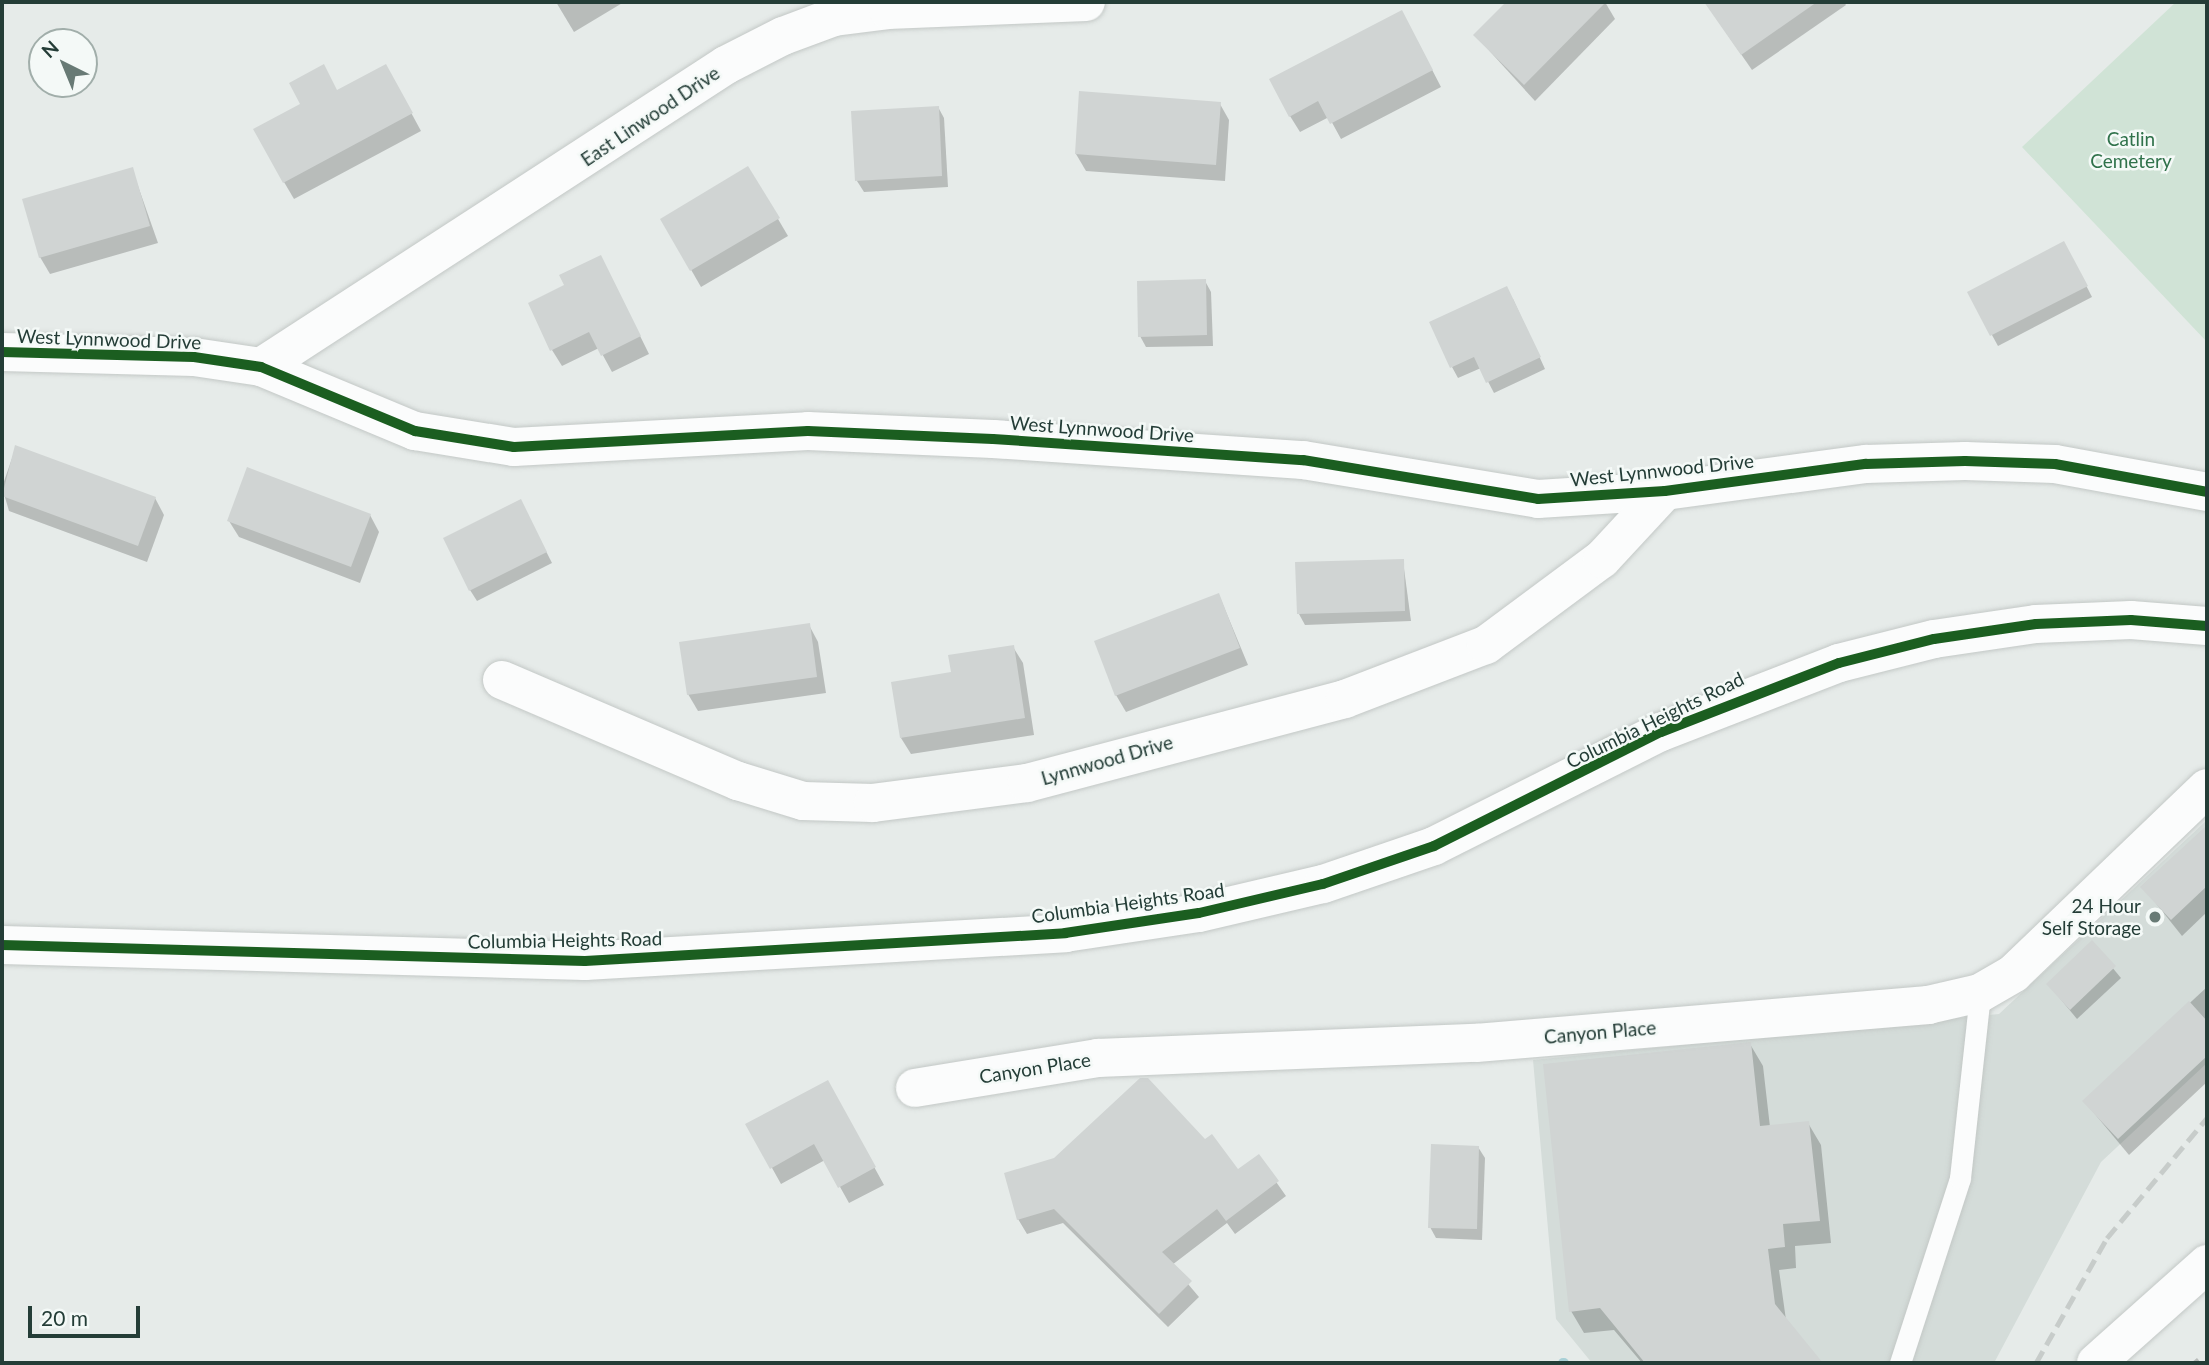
<!DOCTYPE html>
<html>
<head>
<meta charset="utf-8">
<style>
  body { margin:0 }
  #map { position:relative; width:2209px; height:1365px; overflow:hidden; background:#e6ebe9; font-family:Lato,sans-serif }
  div>[style] { position:absolute }
  [style*='--x'] { left:calc(var(--x)*1px); top:calc(var(--y)*1px); width:calc(var(--w)*1px); rotate:calc(var(--a)*1deg) }
  .built>* { inset:0; background:#d4dcd9 }
  .green>* { inset:0; background:#d0e3d6 }
  .shadow>* { inset:0; background:#0003 }
  .stream>* { height:10px; margin:-5px; padding:0 5px; transform-origin:5px; border-radius:5px; background:#a9d0d6 }
  .building>* { inset:0; background:#d0d4d3 }
  .roads { filter:drop-shadow(0 0 2px #c3c8c6) drop-shadow(0 0 2px #c3c8c6) }
  .lane>* { height:21px; margin:-10.5px; padding:0 10.5px; transform-origin:10.5px; border-radius:10.5px; background:#fbfcfc }
  .street>* { height:38px; margin:-19px; padding:0 19px; transform-origin:19px; border-radius:19px; background:#fbfcfc }
  .secondary>* { height:38px; margin:-19px; padding:0 19px; transform-origin:19px; border-radius:19px; background:#fbfcfc }
  .rail>* { height:5px; margin-top:-2.5px; transform-origin:0; background:repeating-linear-gradient(90deg,#c7ccca 0 14px,transparent 0 21px) }
  .cycleway>* { height:10px; margin:-5px; padding:0 5px; transform-origin:5px; border-radius:5px; background:#1b5e20 }
  .dots>* { width:19px; height:19px; translate:-50% -50%; box-sizing:border-box; border:4px solid #f4f9f7; border-radius:50% }
  span { translate:-50% -50%; white-space:nowrap; text-align:center; line-height:1.15; -webkit-text-stroke:5px #f4f9f7; paint-order:stroke }
  .street-label { font-size:19px; color:#243d37 }
  .park-label { font-size:19px; color:#30724b }
  .poi-label { font-size:19px; color:#243d37 }
  .right { translate:-100% -50%; text-align:right }
  .frame { position:absolute; inset:0; border:4px solid #243d37; pointer-events:none }
  .north { position:absolute; left:28px; top:28px; width:70px; height:70px; box-sizing:border-box; background:#f4f9f7; border:2px solid #a1aeaa; border-radius:50%; rotate:317deg; font-size:19px; font-weight:700; line-height:28px; text-align:center; color:#243d37 }
  .north::after { content:''; display:block; margin:auto; width:24px; height:32px; background:#687a75; clip-path:polygon(50% 0,100% 100%,50% 72%,0 100%) }
  .scale { position:absolute; left:28px; top:1306px; width:112px; height:32px; box-sizing:border-box; border:4px solid #243d37; border-top:0; padding-left:9px; font-size:21px; line-height:24px; white-space:nowrap; color:#243d37; -webkit-text-stroke:5px #f4f9f7; paint-order:stroke }
</style>
</head>
<body>
<div id="map">
  <div class="built">
    <div style="clip-path:polygon(2207px 820px,2207px 1063px,2101px 1162px,1994px 1363px,1592px 1363px,1556px 1319px,1533px 1060px,1999px 1014px)"></div>
  </div>
  <div class="green">
    <div style="clip-path:polygon(2176px 2px,2207px 2px,2207px 342px,2022px 147px)"></div>
  </div>
  <div class="shadow">
    <div style="clip-path:polygon(556px 2px,624px 2px,574px 32px)"></div>
    <div style="clip-path:polygon(1509px 2px,1605px 2px,1615px 19px,1535px 101px,1475px 35px)"></div>
    <div style="clip-path:polygon(1705px 2px,1844px 2px,1846px 5px,1752px 70px)"></div>
    <div style="clip-path:polygon(1411px 29px,1441px 87px,1341px 139px,1329px 117px,1300px 132px,1290px 116px)"></div>
    <div style="clip-path:polygon(395px 83px,421px 131px,294px 199px,284px 182px,337px 92px)"></div>
    <div style="clip-path:polygon(1220px 104px,1229px 120px,1225px 181px,1086px 171px,1076px 154px)"></div>
    <div style="clip-path:polygon(938px 107px,944px 118px,948px 187px,864px 192px,857px 181px,853px 112px)"></div>
    <div style="clip-path:polygon(748px 168px,788px 236px,701px 287px,662px 219px)"></div>
    <div style="clip-path:polygon(132px 169px,158px 243px,50px 274px,40px 257px)"></div>
    <div style="clip-path:polygon(2070px 254px,2092px 297px,1998px 346px,1969px 293px)"></div>
    <div style="clip-path:polygon(601px 257px,649px 354px,612px 372px,599px 348px,562px 366px,552px 350px,567px 286px)"></div>
    <div style="clip-path:polygon(1205px 281px,1211px 292px,1213px 346px,1146px 347px,1140px 336px)"></div>
    <div style="clip-path:polygon(1513px 299px,1545px 369px,1494px 393px,1481px 368px,1458px 378px,1452px 367px)"></div>
    <div style="clip-path:polygon(16px 447px,155px 498px,164px 515px,147px 562px,9px 511px,2px 487px)"></div>
    <div style="clip-path:polygon(526px 512px,552px 563px,477px 601px,470px 590px)"></div>
    <div style="clip-path:polygon(370px 515px,379px 532px,360px 583px,239px 537px,229px 521px)"></div>
    <div style="clip-path:polygon(1403px 561px,1411px 621px,1305px 625px,1299px 614px)"></div>
    <div style="clip-path:polygon(1219px 595px,1248px 665px,1126px 712px,1116px 695px)"></div>
    <div style="clip-path:polygon(809px 625px,818px 642px,826px 693px,698px 711px,688px 694px)"></div>
    <div style="clip-path:polygon(1013px 647px,1023px 663px,1034px 735px,911px 754px,901px 738px,953px 674px)"></div>
    <div style="clip-path:polygon(2207px 827px,2207px 912px,2182px 936px,2143px 887px)"></div>
    <div style="clip-path:polygon(2092px 943px,2121px 978px,2077px 1019px,2048px 984px)"></div>
    <div style="clip-path:polygon(2207px 987px,2207px 1082px,2129px 1155px,2084px 1101px)"></div>
    <div style="clip-path:polygon(1750px 1044px,1763px 1066px,1770px 1127px,1808px 1123px,1821px 1145px,1831px 1243px,1795px 1246px,1796px 1268px,1779px 1270px,1786px 1320px,1821px 1363px,1642px 1363px,1614px 1330px,1584px 1333px,1571px 1311px)"></div>
    <div style="clip-path:polygon(837px 1099px,884px 1185px,849px 1203px,825px 1160px,781px 1184px,748px 1125px)"></div>
    <div style="clip-path:polygon(1204px 1142px,1238px 1172px,1258px 1156px,1286px 1196px,1235px 1234px,1227px 1223px,1172px 1265px,1199px 1297px,1168px 1327px,1063px 1223px,1027px 1234px,1018px 1219px)"></div>
    <div style="clip-path:polygon(1478px 1147px,1485px 1158px,1482px 1240px,1436px 1238px,1430px 1227px)"></div>
    <div style="clip-path:polygon(2197px 1358px,2201px 1363px,2191px 1363px)"></div>
  </div>
  <div class="stream">
    <div style="--x:1563;--y:1363;--w:1;--a:0"></div>
  </div>
  <div class="building">
    <div style="clip-path:polygon(1506px 2px,1606px 2px,1524px 85px,1473px 35px)"></div>
    <div style="clip-path:polygon(1704px 2px,1817px 2px,1741px 55px)"></div>
    <div style="clip-path:polygon(1402px 10px,1433px 70px,1330px 124px,1318px 101px,1289px 117px,1269px 79px)"></div>
    <div style="clip-path:polygon(324px 64px,337px 90px,386px 64px,413px 113px,283px 183px,253px 129px,300px 104px,289px 83px)"></div>
    <div style="clip-path:polygon(1079px 91px,1221px 102px,1216px 165px,1075px 154px)"></div>
    <div style="clip-path:polygon(939px 106px,942px 176px,855px 181px,851px 111px)"></div>
    <div style="clip-path:polygon(748px 166px,780px 218px,690px 271px,660px 219px)"></div>
    <div style="clip-path:polygon(133px 167px,150px 226px,39px 258px,22px 199px)"></div>
    <div style="clip-path:polygon(2064px 241px,2088px 286px,1990px 336px,1967px 292px)"></div>
    <div style="clip-path:polygon(601px 255px,641px 336px,601px 356px,589px 332px,550px 351px,528px 303px,564px 285px,559px 275px)"></div>
    <div style="clip-path:polygon(1206px 279px,1207px 335px,1138px 337px,1137px 281px)"></div>
    <div style="clip-path:polygon(1507px 286px,1541px 357px,1486px 383px,1474px 357px,1450px 368px,1429px 322px)"></div>
    <div style="clip-path:polygon(15px 445px,156px 497px,138px 546px,2px 496px)"></div>
    <div style="clip-path:polygon(247px 467px,371px 514px,351px 567px,227px 521px)"></div>
    <div style="clip-path:polygon(521px 499px,547px 552px,469px 591px,443px 538px)"></div>
    <div style="clip-path:polygon(1404px 559px,1405px 611px,1297px 614px,1295px 562px)"></div>
    <div style="clip-path:polygon(1219px 593px,1240px 648px,1115px 696px,1094px 641px)"></div>
    <div style="clip-path:polygon(810px 623px,817px 677px,687px 695px,679px 642px)"></div>
    <div style="clip-path:polygon(1014px 645px,1025px 718px,900px 738px,891px 682px,951px 672px,948px 655px)"></div>
    <div style="clip-path:polygon(2207px 825px,2207px 886px,2171px 920px,2140px 887px)"></div>
    <div style="clip-path:polygon(2092px 940px,2116px 966px,2070px 1010px,2046px 984px)"></div>
    <div style="clip-path:polygon(2189px 1001px,2207px 1021px,2207px 1056px,2118px 1139px,2082px 1101px)"></div>
    <div style="clip-path:polygon(1751px 1042px,1760px 1126px,1809px 1121px,1820px 1221px,1783px 1224px,1785px 1247px,1768px 1249px,1775px 1304px,1823px 1363px,1645px 1363px,1600px 1308px,1569px 1312px,1543px 1064px)"></div>
    <div style="clip-path:polygon(1140px 1078px,1148px 1078px,1205px 1139px,1212px 1134px,1238px 1169px,1259px 1154px,1279px 1181px,1226px 1221px,1217px 1209px,1162px 1252px,1192px 1281px,1159px 1314px,1054px 1209px,1017px 1220px,1004px 1173px,1054px 1158px)"></div>
    <div style="clip-path:polygon(828px 1080px,876px 1167px,838px 1188px,814px 1144px,770px 1169px,745px 1124px)"></div>
    <div style="clip-path:polygon(1431px 1144px,1479px 1146px,1477px 1229px,1428px 1228px)"></div>
  </div>
  <div class="roads">
    <div class="lane">
      <div style="--x:1900;--y:1363;--w:194;--a:-72"></div>
      <div style="--x:1960;--y:1178;--w:186;--a:-83.8"></div>
    </div>
    <div class="street">
      <div style="--x:2;--y:352;--w:192;--a:1.5"></div>
      <div style="--x:194;--y:357;--w:68;--a:8.5"></div>
      <div style="--x:261;--y:367;--w:167;--a:22.6"></div>
      <div style="--x:415;--y:431;--w:100;--a:9.2"></div>
      <div style="--x:514;--y:447;--w:294;--a:-3.1"></div>
      <div style="--x:808;--y:431;--w:185;--a:2.5"></div>
      <div style="--x:993;--y:439;--w:311;--a:3.9"></div>
      <div style="--x:1303;--y:460;--w:238;--a:9.4"></div>
      <div style="--x:1538;--y:499;--w:127;--a:-3.6"></div>
      <div style="--x:1665;--y:491;--w:203;--a:-7.7"></div>
      <div style="--x:1866;--y:464;--w:99;--a:-1.7"></div>
      <div style="--x:1965;--y:461;--w:90;--a:1.9"></div>
      <div style="--x:2055;--y:464;--w:155;--a:10.4"></div>
      <div style="--x:261;--y:367;--w:554;--a:-33"></div>
      <div style="--x:726;--y:65;--w:64;--a:-27"></div>
      <div style="--x:783;--y:36;--w:54;--a:-20.4"></div>
      <div style="--x:834;--y:17;--w:54;--a:-7.4"></div>
      <div style="--x:888;--y:10;--w:198;--a:-2.3"></div>
      <div style="--x:502;--y:680;--w:257;--a:23.2"></div>
      <div style="--x:738;--y:781;--w:68;--a:17.1"></div>
      <div style="--x:803;--y:801;--w:70;--a:1.6"></div>
      <div style="--x:873;--y:803;--w:155;--a:-7.4"></div>
      <div style="--x:1027;--y:783;--w:329;--a:-14.8"></div>
      <div style="--x:1345;--y:699;--w:151;--a:-21"></div>
      <div style="--x:1486;--y:645;--w:144;--a:-36.6"></div>
      <div style="--x:1602;--y:559;--w:93;--a:-47.2"></div>
      <div style="--x:915;--y:1088;--w:185;--a:-9.3"></div>
      <div style="--x:1098;--y:1058;--w:378;--a:-2.3"></div>
      <div style="--x:1476;--y:1043;--w:454;--a:-4.8"></div>
      <div style="--x:1928;--y:1005;--w:53;--a:-13"></div>
      <div style="--x:1980;--y:993;--w:39;--a:-30"></div>
      <div style="--x:2014;--y:973;--w:267;--a:-43.8"></div>
      <div style="--x:2096;--y:1363;--w:149;--a:-41.7"></div>
    </div>
    <div class="secondary">
      <div style="--x:2;--y:945;--w:583;--a:1.57"></div>
      <div style="--x:585;--y:961;--w:481;--a:-3.3"></div>
      <div style="--x:1065;--y:933;--w:135;--a:-8.5"></div>
      <div style="--x:1199;--y:913;--w:127;--a:-13.2"></div>
      <div style="--x:1323;--y:884;--w:117;--a:-18.9"></div>
      <div style="--x:1434;--y:846;--w:254;--a:-26.7"></div>
      <div style="--x:1661;--y:732;--w:191;--a:-21.2"></div>
      <div style="--x:1839;--y:663;--w:98;--a:-14.2"></div>
      <div style="--x:1934;--y:639;--w:103;--a:-8.4"></div>
      <div style="--x:2036;--y:624;--w:95;--a:-2.4"></div>
      <div style="--x:2131;--y:620;--w:76;--a:4.5"></div>
    </div>
  </div>
  <div class="rail">
    <div style="--x:2036;--y:1363;--w:144;--a:-60.4"></div>
    <div style="--x:2107;--y:1238;--w:156;--a:-50.2"></div>
  </div>
  <div class="cycleway">
    <div style="--x:2;--y:352;--w:192;--a:1.5"></div>
    <div style="--x:194;--y:357;--w:68;--a:8.5"></div>
    <div style="--x:261;--y:367;--w:167;--a:22.6"></div>
    <div style="--x:415;--y:431;--w:100;--a:9.2"></div>
    <div style="--x:514;--y:447;--w:294;--a:-3.1"></div>
    <div style="--x:808;--y:431;--w:185;--a:2.5"></div>
    <div style="--x:993;--y:439;--w:311;--a:3.9"></div>
    <div style="--x:1303;--y:460;--w:238;--a:9.4"></div>
    <div style="--x:1538;--y:499;--w:127;--a:-3.6"></div>
    <div style="--x:1665;--y:491;--w:203;--a:-7.7"></div>
    <div style="--x:1866;--y:464;--w:99;--a:-1.7"></div>
    <div style="--x:1965;--y:461;--w:90;--a:1.9"></div>
    <div style="--x:2055;--y:464;--w:155;--a:10.4"></div>
    <div style="--x:2;--y:945;--w:583;--a:1.57"></div>
    <div style="--x:585;--y:961;--w:481;--a:-3.3"></div>
    <div style="--x:1065;--y:933;--w:135;--a:-8.5"></div>
    <div style="--x:1199;--y:913;--w:127;--a:-13.2"></div>
    <div style="--x:1323;--y:884;--w:117;--a:-18.9"></div>
    <div style="--x:1434;--y:846;--w:254;--a:-26.7"></div>
    <div style="--x:1661;--y:732;--w:191;--a:-21.2"></div>
    <div style="--x:1839;--y:663;--w:98;--a:-14.2"></div>
    <div style="--x:1934;--y:639;--w:103;--a:-8.4"></div>
    <div style="--x:2036;--y:624;--w:95;--a:-2.4"></div>
    <div style="--x:2131;--y:620;--w:76;--a:4.5"></div>
  </div>
  <div class="dots">
    <div style="left:2155px;top:917px;background:#687a75"></div>
  </div>
  <div class="street-label">
    <span style="left:650px;top:116px;rotate:-34deg">East Linwood Drive</span>
    <span style="left:109px;top:339px;rotate:2deg">West Lynnwood Drive</span>
    <span style="left:1102px;top:429px;rotate:4deg">West Lynnwood Drive</span>
    <span style="left:1662px;top:470px;rotate:-6deg">West Lynnwood Drive</span>
    <span style="left:1655px;top:720px;rotate:-26deg">Columbia Heights Road</span>
    <span style="left:1107px;top:760px;rotate:-16deg">Lynnwood Drive</span>
    <span style="left:1128px;top:903px;rotate:-8deg">Columbia Heights Road</span>
    <span style="left:565px;top:940px;rotate:-1deg">Columbia Heights Road</span>
    <span style="left:1600px;top:1032px;rotate:-5deg">Canyon Place</span>
    <span style="left:1035px;top:1068px;rotate:-9deg">Canyon Place</span>
  </div>
  <div class="park-label">
    <span style="left:2131px;top:150px">Catlin<br>Cemetery</span>
  </div>
  <div class="poi-label">
    <span class="right" style="left:2141px;top:917px">24 Hour<br>Self Storage</span>
  </div>
  <div class="frame"></div>
  <div class="north">N</div>
  <div class="scale">20 m</div>
</div>
</body>
</html>
